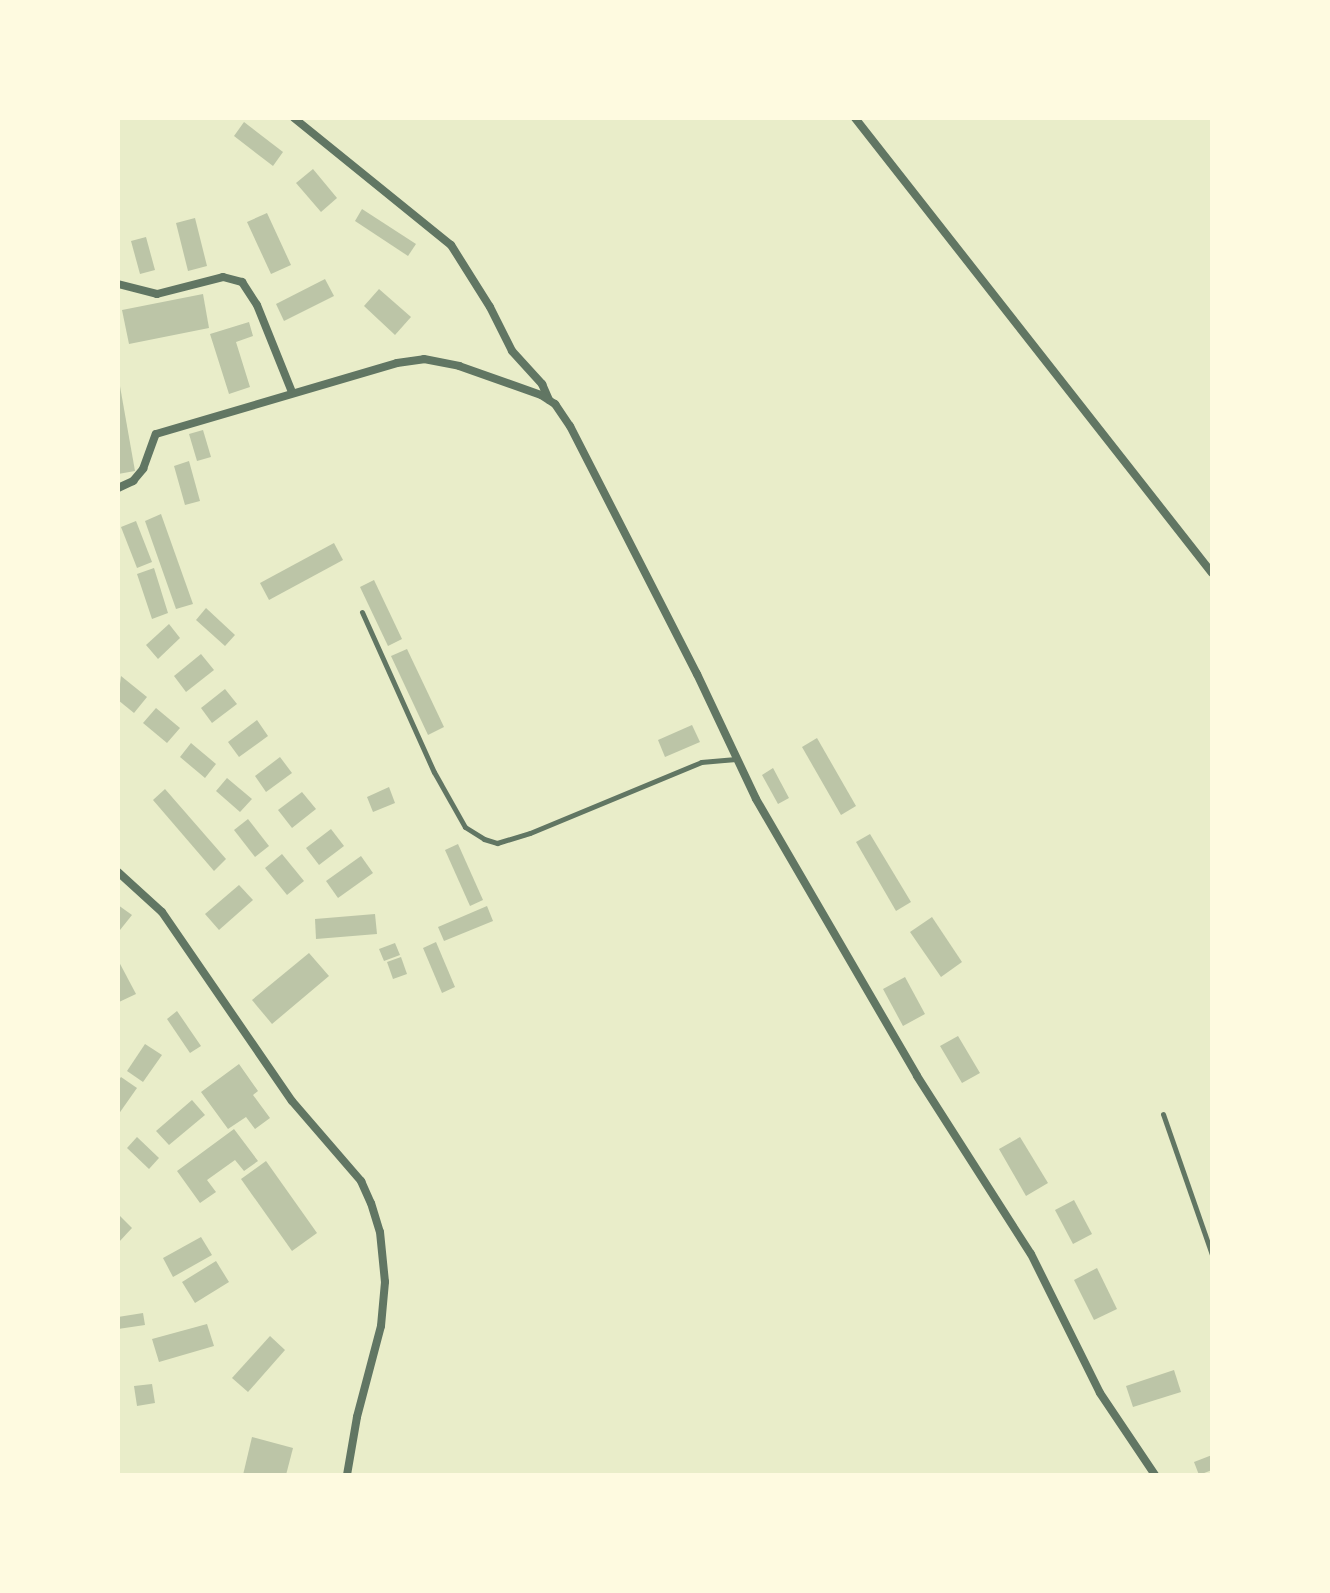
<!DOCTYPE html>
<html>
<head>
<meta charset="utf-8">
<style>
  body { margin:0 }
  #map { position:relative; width:1330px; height:1593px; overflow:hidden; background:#e9edc9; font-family:Mulish,sans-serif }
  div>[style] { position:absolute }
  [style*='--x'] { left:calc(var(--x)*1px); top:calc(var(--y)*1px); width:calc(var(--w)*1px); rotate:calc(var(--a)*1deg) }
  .building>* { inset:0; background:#bcc5a7 }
  .service>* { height:5px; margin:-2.5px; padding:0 2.5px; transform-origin:2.5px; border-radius:2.5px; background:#617663 }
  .minor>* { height:8px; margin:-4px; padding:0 4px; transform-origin:4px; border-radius:4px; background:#617663 }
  span { translate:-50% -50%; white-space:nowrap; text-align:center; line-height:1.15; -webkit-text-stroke:8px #fefae0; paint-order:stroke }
  .frame { position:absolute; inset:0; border:120px solid #fefae0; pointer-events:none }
</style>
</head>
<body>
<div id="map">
  <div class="building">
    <div style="clip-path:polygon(244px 122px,283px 152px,273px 166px,234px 136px)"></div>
    <div style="clip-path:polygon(313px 169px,337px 198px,321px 212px,296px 183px)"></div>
    <div style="clip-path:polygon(362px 209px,416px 244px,408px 256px,355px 221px)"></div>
    <div style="clip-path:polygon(267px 213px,291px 265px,271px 274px,247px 222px)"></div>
    <div style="clip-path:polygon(195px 218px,207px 266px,188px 271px,176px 223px)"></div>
    <div style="clip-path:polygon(146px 237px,155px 270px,140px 274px,131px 241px)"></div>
    <div style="clip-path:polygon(325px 279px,334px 296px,284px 321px,276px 304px)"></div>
    <div style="clip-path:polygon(379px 289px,411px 317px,395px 335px,364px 306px)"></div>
    <div style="clip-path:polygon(203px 294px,209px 328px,129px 344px,122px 310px)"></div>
    <div style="clip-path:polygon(249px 322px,253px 336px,236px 342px,250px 387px,229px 394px,210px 334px)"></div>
    <div style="clip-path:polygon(118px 375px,135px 471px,118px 474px)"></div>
    <div style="clip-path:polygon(203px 430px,211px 457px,197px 461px,189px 434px)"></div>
    <div style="clip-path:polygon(189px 461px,200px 501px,185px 505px,174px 466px)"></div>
    <div style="clip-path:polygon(161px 514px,193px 604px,176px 609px,145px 521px)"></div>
    <div style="clip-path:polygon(136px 521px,152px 562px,137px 568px,121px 527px)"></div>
    <div style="clip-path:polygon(334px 543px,343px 560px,269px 600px,260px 583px)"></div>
    <div style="clip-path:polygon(154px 568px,168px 613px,152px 619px,137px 574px)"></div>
    <div style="clip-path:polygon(374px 580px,402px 639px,388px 646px,360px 587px)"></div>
    <div style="clip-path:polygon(206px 608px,235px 635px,225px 646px,196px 620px)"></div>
    <div style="clip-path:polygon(169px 624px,180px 638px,158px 659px,146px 645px)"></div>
    <div style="clip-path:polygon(407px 649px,444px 727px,428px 735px,391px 656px)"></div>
    <div style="clip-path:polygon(201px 654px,214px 670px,186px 692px,174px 676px)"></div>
    <div style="clip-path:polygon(121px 676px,147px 697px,134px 713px,118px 700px)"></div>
    <div style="clip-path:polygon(225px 689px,237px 704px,212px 723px,201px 708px)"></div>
    <div style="clip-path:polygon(156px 708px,180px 728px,167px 743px,143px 723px)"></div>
    <div style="clip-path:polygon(257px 720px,268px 736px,239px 757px,228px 742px)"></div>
    <div style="clip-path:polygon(692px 725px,700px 742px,665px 757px,658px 740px)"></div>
    <div style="clip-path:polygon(817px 738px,856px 806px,841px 815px,802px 747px)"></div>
    <div style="clip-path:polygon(191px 743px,216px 764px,205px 778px,180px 757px)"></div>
    <div style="clip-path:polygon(280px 757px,292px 773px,266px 792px,255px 776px)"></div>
    <div style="clip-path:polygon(773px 768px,789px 798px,778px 804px,762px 775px)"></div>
    <div style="clip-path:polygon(227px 778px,252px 799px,240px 812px,216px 791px)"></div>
    <div style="clip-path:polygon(389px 787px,395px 803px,373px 812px,367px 797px)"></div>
    <div style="clip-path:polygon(165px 789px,226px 859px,214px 871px,153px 800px)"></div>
    <div style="clip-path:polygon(302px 792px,316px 809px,292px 828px,278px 810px)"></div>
    <div style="clip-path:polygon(248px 819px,269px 846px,255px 857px,234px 830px)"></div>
    <div style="clip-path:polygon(331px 829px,344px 846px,319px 865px,306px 848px)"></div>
    <div style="clip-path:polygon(870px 834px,911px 902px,896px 911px,856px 842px)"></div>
    <div style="clip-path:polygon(458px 844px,483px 900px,470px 906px,445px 850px)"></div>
    <div style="clip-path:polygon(282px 854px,304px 881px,287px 895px,265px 868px)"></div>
    <div style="clip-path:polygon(361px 856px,373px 873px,338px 898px,326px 881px)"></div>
    <div style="clip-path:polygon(239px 885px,253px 900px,219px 930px,205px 914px)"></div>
    <div style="clip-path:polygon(118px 905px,132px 915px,120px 930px,118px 929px)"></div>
    <div style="clip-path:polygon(487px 906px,493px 921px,444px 941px,438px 927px)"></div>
    <div style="clip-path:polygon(375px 914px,377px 934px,316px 939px,315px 919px)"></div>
    <div style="clip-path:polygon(932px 917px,962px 962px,941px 977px,910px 932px)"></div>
    <div style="clip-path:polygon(436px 942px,455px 987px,442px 993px,423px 948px)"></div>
    <div style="clip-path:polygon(395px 943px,400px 955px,384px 961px,379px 949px)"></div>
    <div style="clip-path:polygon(309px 953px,329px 976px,272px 1024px,252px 1000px)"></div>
    <div style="clip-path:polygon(401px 957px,407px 974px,393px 979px,387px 962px)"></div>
    <div style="clip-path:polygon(118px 960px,136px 994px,119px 1002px,118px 1000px)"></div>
    <div style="clip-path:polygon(905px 977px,925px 1014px,903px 1026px,883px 989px)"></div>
    <div style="clip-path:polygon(177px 1011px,201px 1046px,190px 1053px,167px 1019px)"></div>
    <div style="clip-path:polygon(958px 1036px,980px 1073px,962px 1083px,940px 1046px)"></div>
    <div style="clip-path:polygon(145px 1044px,162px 1055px,143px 1082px,127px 1071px)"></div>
    <div style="clip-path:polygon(239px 1064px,258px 1091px,253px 1095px,270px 1118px,255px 1129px,246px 1117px,228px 1129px,201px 1092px)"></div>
    <div style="clip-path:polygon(121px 1077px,137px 1088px,118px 1115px,118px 1081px)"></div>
    <div style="clip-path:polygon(192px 1100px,205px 1115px,169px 1145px,156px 1131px)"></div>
    <div style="clip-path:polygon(234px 1129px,258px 1161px,244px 1171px,235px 1160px,207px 1180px,216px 1192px,200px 1203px,177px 1171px)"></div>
    <div style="clip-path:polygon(137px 1137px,159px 1158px,149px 1169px,127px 1148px)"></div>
    <div style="clip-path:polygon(1020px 1137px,1048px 1183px,1026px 1196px,999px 1149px)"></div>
    <div style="clip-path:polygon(266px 1161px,317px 1233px,292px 1251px,241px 1179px)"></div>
    <div style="clip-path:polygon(1074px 1200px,1092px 1234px,1073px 1244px,1055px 1210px)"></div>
    <div style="clip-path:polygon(119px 1215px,132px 1228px,118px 1243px,118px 1217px)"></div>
    <div style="clip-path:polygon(201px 1237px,212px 1255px,173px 1277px,163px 1258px)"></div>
    <div style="clip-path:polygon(216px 1261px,229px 1282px,195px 1303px,182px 1282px)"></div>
    <div style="clip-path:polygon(1097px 1268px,1117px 1309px,1094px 1320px,1074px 1280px)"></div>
    <div style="clip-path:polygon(143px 1313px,145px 1325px,118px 1329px,118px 1317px)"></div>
    <div style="clip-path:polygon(207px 1324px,214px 1346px,159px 1362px,152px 1339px)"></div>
    <div style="clip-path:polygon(270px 1336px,285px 1350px,248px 1392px,232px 1378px)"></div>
    <div style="clip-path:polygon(1174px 1370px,1181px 1392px,1133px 1407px,1126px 1386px)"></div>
    <div style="clip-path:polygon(152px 1384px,155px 1403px,137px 1406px,134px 1386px)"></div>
    <div style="clip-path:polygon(252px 1437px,293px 1448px,286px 1475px,243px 1475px)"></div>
    <div style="clip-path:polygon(1212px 1455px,1212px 1470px,1199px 1475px,1194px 1462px)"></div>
  </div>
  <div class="service">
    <div style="--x:362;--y:612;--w:175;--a:65.8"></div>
    <div style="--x:434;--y:772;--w:63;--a:60.6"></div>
    <div style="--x:465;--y:827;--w:22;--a:32"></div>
    <div style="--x:484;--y:839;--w:14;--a:17"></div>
    <div style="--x:497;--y:843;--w:34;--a:-17"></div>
    <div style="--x:530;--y:833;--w:185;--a:-22.5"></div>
    <div style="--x:701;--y:762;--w:35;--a:-5"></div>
    <div style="--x:1163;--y:1114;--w:149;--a:70.8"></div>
  </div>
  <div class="minor">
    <div style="--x:294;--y:118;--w:202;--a:39"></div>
    <div style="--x:451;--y:245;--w:73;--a:57.8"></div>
    <div style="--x:490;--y:307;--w:49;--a:63.4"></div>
    <div style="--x:512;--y:351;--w:45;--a:47.7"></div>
    <div style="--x:542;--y:384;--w:17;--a:66"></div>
    <div style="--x:855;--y:118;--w:578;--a:51.88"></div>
    <div style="--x:118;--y:284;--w:40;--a:14.4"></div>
    <div style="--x:157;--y:294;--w:68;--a:-14.4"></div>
    <div style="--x:223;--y:277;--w:20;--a:15"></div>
    <div style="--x:242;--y:282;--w:27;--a:57"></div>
    <div style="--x:257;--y:305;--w:94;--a:68.1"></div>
    <div style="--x:118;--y:488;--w:17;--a:-25"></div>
    <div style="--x:133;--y:481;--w:16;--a:-50"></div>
    <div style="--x:143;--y:469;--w:37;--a:-70"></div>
    <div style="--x:156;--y:434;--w:251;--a:-16.4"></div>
    <div style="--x:397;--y:363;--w:27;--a:-8"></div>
    <div style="--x:424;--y:359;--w:36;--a:11"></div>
    <div style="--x:459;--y:366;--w:87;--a:19.5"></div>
    <div style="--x:541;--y:395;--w:17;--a:33"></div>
    <div style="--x:555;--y:404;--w:27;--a:56"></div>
    <div style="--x:570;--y:426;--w:279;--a:62.9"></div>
    <div style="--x:697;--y:674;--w:138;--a:64.7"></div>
    <div style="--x:756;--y:799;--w:320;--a:59.8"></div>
    <div style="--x:917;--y:1076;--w:211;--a:57.4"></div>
    <div style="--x:1031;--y:1254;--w:155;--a:63.6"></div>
    <div style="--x:1100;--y:1393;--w:99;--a:56.1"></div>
    <div style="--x:118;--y:872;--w:59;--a:42.3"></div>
    <div style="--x:162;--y:912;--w:229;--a:55.5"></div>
    <div style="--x:292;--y:1101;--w:106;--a:49.2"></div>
    <div style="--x:361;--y:1181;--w:24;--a:66"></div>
    <div style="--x:371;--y:1203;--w:30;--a:73"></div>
    <div style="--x:380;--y:1232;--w:50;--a:84.3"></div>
    <div style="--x:385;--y:1282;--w:44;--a:95.2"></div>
    <div style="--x:381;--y:1326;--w:94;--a:104.8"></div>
    <div style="--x:357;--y:1417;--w:59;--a:99.8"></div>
  </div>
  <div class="frame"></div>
</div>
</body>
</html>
